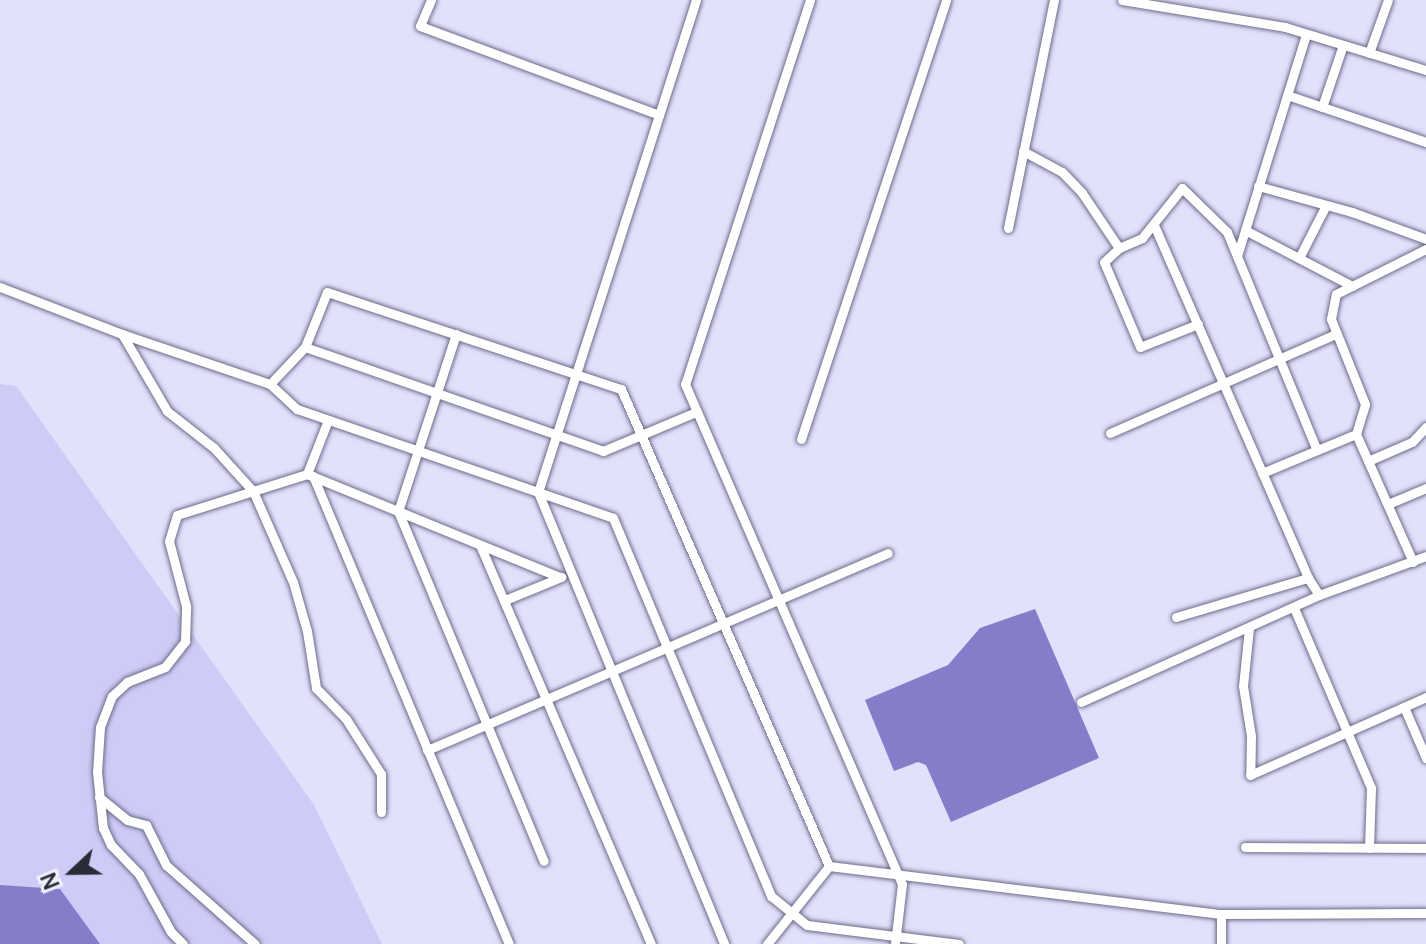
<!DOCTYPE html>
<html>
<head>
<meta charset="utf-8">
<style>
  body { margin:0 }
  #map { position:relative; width:1426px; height:944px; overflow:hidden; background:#e2e1fc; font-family:Manrope,sans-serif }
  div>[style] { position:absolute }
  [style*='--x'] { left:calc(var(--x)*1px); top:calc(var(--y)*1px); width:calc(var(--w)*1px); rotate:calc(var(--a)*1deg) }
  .green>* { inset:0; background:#cdccf7 }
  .water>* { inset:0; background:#847eca }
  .roads { filter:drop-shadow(0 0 2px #6c6c89) drop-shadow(0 0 2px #6c6c89) }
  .street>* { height:9px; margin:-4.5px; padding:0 4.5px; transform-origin:4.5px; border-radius:4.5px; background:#fff }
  span { translate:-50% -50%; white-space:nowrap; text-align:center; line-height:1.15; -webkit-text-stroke:6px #f0f0fe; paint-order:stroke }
  .north { position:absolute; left:32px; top:832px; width:80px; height:80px; -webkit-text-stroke:6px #f0f0fe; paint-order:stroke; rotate:248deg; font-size:22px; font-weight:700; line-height:32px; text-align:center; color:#2b2a37 }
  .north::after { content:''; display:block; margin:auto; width:28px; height:36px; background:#2b2a37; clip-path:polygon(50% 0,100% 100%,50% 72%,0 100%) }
</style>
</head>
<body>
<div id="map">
  <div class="green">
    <div style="clip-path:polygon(0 384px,16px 386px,314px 805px,382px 944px,0 944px)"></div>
  </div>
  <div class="water">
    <div style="clip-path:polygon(1035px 609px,1099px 758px,951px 822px,926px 765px,918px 762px,894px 771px,865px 700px,948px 665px,980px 628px)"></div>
    <div style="clip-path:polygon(0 885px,60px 889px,100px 944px,0 944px)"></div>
  </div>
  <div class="roads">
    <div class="street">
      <div style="--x:431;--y:0;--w:28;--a:113"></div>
      <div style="--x:420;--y:26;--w:255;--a:20.4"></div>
      <div style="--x:696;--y:0;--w:517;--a:107.8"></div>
      <div style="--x:538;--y:492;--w:489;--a:67.6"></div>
      <div style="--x:810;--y:0;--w:404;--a:108"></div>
      <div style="--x:685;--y:384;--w:545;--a:66.54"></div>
      <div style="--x:902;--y:884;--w:60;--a:96.7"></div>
      <div style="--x:1122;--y:0;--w:165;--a:9.4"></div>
      <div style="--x:1285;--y:27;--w:147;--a:17"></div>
      <div style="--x:1369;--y:53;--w:56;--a:-70.3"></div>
      <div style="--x:1287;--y:95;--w:147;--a:18.7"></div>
      <div style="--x:1322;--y:107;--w:65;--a:-71.3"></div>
      <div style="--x:1023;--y:151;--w:44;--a:28.3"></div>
      <div style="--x:1062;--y:172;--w:29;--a:46"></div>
      <div style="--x:1082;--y:193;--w:66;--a:56.1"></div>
      <div style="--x:1258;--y:186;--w:98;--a:15.5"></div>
      <div style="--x:1352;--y:212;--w:79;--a:20"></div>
      <div style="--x:1154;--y:225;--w:385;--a:66.4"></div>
      <div style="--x:1308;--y:578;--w:20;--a:57"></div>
      <div style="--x:1008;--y:228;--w:233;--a:-78.6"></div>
      <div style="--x:1245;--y:230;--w:121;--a:27.6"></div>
      <div style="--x:1237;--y:256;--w:232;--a:-72.7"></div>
      <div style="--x:1299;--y:258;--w:59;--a:-63"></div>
      <div style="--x:0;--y:287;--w:131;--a:21.1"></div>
      <div style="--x:122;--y:334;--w:156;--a:18.7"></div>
      <div style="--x:270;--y:384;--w:37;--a:43"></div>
      <div style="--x:297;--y:409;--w:334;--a:19"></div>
      <div style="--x:613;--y:518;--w:410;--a:67.3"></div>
      <div style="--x:771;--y:896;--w:46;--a:38.9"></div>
      <div style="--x:807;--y:925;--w:153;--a:7.1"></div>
      <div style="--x:1198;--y:324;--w:62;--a:158.4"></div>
      <div style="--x:1140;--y:347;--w:92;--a:-113"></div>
      <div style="--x:1104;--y:262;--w:21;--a:-43"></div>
      <div style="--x:1119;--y:248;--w:25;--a:-23"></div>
      <div style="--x:1142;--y:238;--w:64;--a:-51.3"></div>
      <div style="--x:1182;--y:188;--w:63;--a:44.4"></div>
      <div style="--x:1227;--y:232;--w:236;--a:67.6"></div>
      <div style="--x:122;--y:334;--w:89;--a:59.7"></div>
      <div style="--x:167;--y:411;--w:60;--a:38.2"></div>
      <div style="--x:214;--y:448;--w:58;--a:47.8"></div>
      <div style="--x:253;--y:491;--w:99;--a:66.3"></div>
      <div style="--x:293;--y:582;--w:51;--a:74.1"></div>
      <div style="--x:307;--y:631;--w:58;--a:81"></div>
      <div style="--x:316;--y:688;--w:43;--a:45.9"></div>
      <div style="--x:346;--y:719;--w:65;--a:57.5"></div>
      <div style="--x:381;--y:774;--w:38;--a:90"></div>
      <div style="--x:456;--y:334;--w:186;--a:108.1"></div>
      <div style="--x:398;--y:511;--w:379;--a:67.4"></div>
      <div style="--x:305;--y:347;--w:316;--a:19.2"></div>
      <div style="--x:603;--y:451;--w:101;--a:-22.8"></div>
      <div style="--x:270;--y:384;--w:51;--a:-46.6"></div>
      <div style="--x:305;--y:347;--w:59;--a:-68.2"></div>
      <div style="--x:327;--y:292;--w:310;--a:18.3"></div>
      <div style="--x:621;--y:389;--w:520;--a:66.44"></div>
      <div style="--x:1110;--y:433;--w:246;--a:-23.7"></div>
      <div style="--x:801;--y:439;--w:462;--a:-71.7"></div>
      <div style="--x:1368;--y:461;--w:48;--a:-23.4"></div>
      <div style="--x:1412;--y:442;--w:21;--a:-47"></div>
      <div style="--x:1262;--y:473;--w:102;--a:-22.5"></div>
      <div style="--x:307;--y:474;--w:58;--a:-68.7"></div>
      <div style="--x:313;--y:476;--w:507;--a:67.28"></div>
      <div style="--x:1388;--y:504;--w:41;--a:-22.8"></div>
      <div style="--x:480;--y:545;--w:434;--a:66.8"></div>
      <div style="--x:1413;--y:562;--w:140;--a:-114"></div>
      <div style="--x:1356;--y:434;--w:31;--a:-73"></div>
      <div style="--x:1365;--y:404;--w:92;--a:-111.8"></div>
      <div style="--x:1331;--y:319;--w:25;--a:-79"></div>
      <div style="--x:1336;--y:294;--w:101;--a:-26.6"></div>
      <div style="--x:505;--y:600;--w:61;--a:-22.3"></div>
      <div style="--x:1294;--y:608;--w:196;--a:66.8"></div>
      <div style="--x:1371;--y:788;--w:60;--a:91.9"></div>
      <div style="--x:1176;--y:617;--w:138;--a:-16.5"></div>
      <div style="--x:1249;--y:628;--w:58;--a:95.9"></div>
      <div style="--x:1243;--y:686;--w:51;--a:80.9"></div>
      <div style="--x:1251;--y:736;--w:39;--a:91"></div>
      <div style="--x:1250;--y:775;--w:193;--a:-23.9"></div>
      <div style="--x:1081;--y:702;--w:261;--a:-24.2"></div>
      <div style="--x:1319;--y:595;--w:114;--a:-20"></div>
      <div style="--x:1404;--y:707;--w:56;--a:66.7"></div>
      <div style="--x:427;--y:750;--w:501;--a:-23.14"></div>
      <div style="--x:99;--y:797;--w:36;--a:39"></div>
      <div style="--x:127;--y:820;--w:20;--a:15"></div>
      <div style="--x:146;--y:825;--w:45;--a:63.4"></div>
      <div style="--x:166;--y:865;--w:119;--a:41.6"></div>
      <div style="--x:1245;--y:847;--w:181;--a:0.3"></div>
      <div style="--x:829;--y:866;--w:395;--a:7"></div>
      <div style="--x:1221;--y:914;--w:205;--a:-0.3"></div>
      <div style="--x:183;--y:944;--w:17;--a:-135"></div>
      <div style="--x:171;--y:932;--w:66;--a:-118.9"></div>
      <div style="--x:139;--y:874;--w:40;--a:-134"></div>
      <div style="--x:111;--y:845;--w:19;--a:-115"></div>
      <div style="--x:103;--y:828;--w:56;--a:-96.1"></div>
      <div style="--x:97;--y:772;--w:45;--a:-86.2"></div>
      <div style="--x:100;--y:727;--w:33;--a:-69"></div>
      <div style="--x:112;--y:696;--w:21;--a:-43"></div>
      <div style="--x:127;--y:682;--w:41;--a:-21.5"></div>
      <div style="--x:165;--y:667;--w:33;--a:-52"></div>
      <div style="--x:185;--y:641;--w:35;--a:-88"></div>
      <div style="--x:186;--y:606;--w:67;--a:-104.7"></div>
      <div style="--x:169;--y:541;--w:27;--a:-73"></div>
      <div style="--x:177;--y:515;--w:136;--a:-17.5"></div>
      <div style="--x:307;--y:474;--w:272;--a:22.2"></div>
      <div style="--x:767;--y:944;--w:100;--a:-51.5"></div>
      <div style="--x:1221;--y:944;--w:30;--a:-90"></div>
    </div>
  </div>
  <div class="north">N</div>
</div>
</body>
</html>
